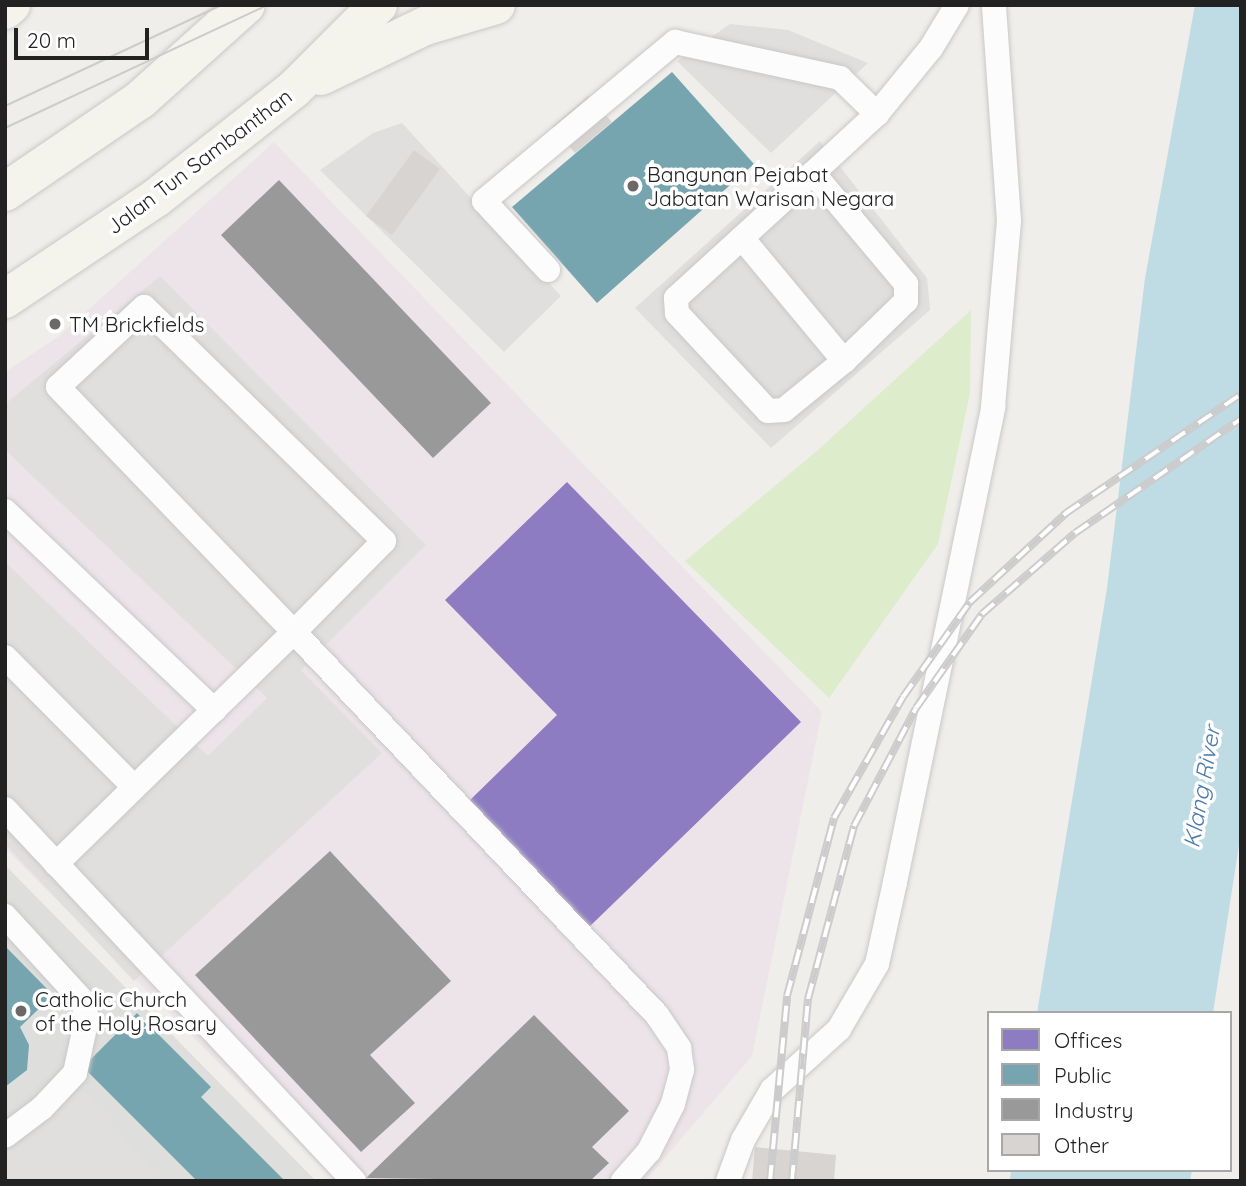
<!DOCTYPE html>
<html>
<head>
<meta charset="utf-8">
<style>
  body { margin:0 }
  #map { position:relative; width:1246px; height:1186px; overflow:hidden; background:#f0eeeb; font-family:Quicksand,sans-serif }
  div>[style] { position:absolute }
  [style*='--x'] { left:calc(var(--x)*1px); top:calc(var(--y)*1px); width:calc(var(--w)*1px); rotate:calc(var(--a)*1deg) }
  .industrial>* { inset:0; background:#ede4e9 }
  .religious>* { inset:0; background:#dededc }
  .grass>* { inset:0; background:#ddeccb }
  .parking>* { inset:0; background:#e0dfde }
  .water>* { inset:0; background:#bfdbe3 }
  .offices>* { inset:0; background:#8e7cc3 }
  .public>* { inset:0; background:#76a5af }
  .industry>* { inset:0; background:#999 }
  .building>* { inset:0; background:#d7d4d2 }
  .roads { filter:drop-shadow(0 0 2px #c9c8c7) drop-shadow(0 0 2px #c9c8c7) }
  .service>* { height:24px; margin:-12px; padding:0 12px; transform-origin:12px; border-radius:12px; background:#fdfcfc }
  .secondary>* { height:38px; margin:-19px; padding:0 19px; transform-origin:19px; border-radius:19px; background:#f4f4ed }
  .tram>* { height:2px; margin:-1px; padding:0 1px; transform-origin:1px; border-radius:1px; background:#ccc }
  .rail>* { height:8px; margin-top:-4px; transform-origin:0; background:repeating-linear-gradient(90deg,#fff 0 16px,#ccc 0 32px); box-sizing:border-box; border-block:2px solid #ccc }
  .dots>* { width:19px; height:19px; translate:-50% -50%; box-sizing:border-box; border:4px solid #fff; border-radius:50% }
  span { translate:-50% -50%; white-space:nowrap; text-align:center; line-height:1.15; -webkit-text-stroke:7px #fff; paint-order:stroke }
  .street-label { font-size:21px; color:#222 }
  .poi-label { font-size:21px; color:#222 }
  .left { translate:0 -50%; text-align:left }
  .water-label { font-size:23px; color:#4a7aab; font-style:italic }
  .frame { position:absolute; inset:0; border:7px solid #222; pointer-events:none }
  .legend { position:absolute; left:987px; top:1011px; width:245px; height:161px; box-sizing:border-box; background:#fff; border:2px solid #a7a7a7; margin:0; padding:9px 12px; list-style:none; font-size:21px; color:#222 }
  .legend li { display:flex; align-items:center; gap:14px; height:35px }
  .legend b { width:35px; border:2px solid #a7a7a7 }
  .scale { position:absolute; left:14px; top:28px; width:135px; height:32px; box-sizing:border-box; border:4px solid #222; border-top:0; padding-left:9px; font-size:21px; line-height:24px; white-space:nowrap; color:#222; -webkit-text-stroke:5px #fff; paint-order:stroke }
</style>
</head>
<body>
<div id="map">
  <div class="industrial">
    <div style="clip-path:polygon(274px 142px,822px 712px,752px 1056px,645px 1181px,336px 1181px,5px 848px,5px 372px,59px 336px)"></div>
  </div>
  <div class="religious">
    <div style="clip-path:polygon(5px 865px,316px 1181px,5px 1181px)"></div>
  </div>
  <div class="grass">
    <div style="clip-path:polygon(971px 310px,970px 393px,938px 544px,829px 698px,685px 561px,818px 450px)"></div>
  </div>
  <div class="parking">
    <div style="clip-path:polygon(730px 24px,788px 30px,868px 63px,771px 153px,677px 61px)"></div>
    <div style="clip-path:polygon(402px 123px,561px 296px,504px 352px,320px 170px,373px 133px)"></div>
    <div style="clip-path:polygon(820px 141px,927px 278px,930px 310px,771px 448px,635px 308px)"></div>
    <div style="clip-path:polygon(160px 276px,426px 545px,301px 670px,382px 753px,134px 981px,5px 844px,5px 562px,208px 756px,267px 698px,5px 450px,5px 404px)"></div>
    <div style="clip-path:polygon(81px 1089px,161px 1181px,5px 1181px,5px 1154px)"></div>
  </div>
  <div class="water">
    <div style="clip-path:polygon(1195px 5px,1241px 5px,1241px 832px,1213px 1013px,1037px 1013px,1107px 588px,1145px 278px)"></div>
    <div style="clip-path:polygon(1011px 1170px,1192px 1170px,1190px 1181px,1010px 1181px)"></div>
  </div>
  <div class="offices">
    <div style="clip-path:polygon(567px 482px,801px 722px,587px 929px,466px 804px,557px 715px,445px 600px)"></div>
  </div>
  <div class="public">
    <div style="clip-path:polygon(672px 72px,754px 164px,597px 303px,512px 207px)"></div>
    <div style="clip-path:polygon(5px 946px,53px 995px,20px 1027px,29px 1045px,27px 1070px,5px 1087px)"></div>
    <div style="clip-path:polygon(137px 1013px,211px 1087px,201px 1097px,285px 1181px,197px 1181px,83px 1067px)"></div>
  </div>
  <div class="industry">
    <div style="clip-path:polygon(279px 180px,491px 403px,433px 458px,221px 235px)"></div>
    <div style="clip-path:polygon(330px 851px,451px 981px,370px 1055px,415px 1103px,361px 1152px,195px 975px)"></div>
    <div style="clip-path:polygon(534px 1015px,629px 1111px,592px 1147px,609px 1163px,590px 1181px,366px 1178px)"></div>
  </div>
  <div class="building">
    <div style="clip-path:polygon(588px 96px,612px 122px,575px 153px,552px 127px)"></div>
    <div style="clip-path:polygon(414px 150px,440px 169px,392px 235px,366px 216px)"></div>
    <div style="clip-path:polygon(755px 1147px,836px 1155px,834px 1181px,752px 1181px)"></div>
  </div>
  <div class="roads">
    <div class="service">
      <div style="--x:813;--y:173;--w:145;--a:50"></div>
      <div style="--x:906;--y:284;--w:17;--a:90"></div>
      <div style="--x:906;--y:301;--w:86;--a:135.9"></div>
      <div style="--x:844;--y:361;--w:77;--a:140.8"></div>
      <div style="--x:784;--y:410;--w:16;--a:176"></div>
      <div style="--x:768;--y:411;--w:134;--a:-132.9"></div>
      <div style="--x:677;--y:313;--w:15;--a:-94"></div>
      <div style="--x:676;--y:298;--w:185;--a:-42.4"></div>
      <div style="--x:813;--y:173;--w:87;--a:-42.7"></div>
      <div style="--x:877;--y:114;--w:85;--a:-50.7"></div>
      <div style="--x:931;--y:48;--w:50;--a:-58.8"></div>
      <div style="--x:742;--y:238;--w:160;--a:50.3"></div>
      <div style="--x:548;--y:270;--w:94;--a:-132.8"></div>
      <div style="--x:484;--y:201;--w:249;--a:-39.8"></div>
      <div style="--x:675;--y:42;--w:169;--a:12.3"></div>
      <div style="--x:840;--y:78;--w:52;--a:44.2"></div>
      <div style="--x:5;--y:511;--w:289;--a:43.6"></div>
      <div style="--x:5;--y:657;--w:183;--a:45.2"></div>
      <div style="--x:5;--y:809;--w:510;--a:46.83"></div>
      <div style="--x:56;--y:864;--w:332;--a:-44.3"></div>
      <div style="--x:294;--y:632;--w:128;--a:-45.3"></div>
      <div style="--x:384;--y:541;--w:335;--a:-135.7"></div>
      <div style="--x:144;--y:307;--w:117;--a:137.1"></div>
      <div style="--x:58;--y:387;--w:340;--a:46.1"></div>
      <div style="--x:294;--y:632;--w:528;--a:46.54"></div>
      <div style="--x:657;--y:1015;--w:40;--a:56"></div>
      <div style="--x:679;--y:1048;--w:22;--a:82"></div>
      <div style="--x:682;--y:1070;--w:35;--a:105"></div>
      <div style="--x:673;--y:1104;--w:53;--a:117.1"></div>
      <div style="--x:649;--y:1151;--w:40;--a:131"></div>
      <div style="--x:5;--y:916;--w:114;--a:47.5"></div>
      <div style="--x:82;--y:1000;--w:19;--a:74"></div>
      <div style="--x:87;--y:1018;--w:56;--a:102.3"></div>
      <div style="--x:75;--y:1073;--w:48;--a:133.3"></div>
      <div style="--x:42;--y:1108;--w:46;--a:142.9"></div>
      <div style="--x:728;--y:1181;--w:44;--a:-69.9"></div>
      <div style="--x:743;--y:1140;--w:58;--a:-59.9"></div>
      <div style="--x:772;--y:1090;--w:91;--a:-42.3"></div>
      <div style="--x:839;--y:1029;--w:75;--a:-59.7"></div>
      <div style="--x:877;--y:964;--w:84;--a:-77.6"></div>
      <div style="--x:895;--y:882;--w:485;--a:-78.3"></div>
      <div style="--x:993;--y:407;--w:187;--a:-85.1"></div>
      <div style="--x:1009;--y:221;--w:217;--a:-94"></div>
    </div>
    <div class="secondary">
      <div style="--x:5;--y:10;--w:8;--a:-40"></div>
      <div style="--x:321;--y:76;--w:115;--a:-25.7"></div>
      <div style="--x:425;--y:26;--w:74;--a:-16.5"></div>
      <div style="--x:5;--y:192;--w:163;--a:-34.3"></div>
      <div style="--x:140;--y:100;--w:142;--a:-41.9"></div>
      <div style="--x:5;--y:299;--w:182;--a:-33.8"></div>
      <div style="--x:156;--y:198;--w:176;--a:-38.3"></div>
      <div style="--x:294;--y:89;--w:119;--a:-45"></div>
    </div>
  </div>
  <div class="tram">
    <div style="--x:5;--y:106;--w:239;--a:-25"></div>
    <div style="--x:5;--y:128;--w:289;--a:-25.1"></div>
  </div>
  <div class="rail">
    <div style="--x:770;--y:1181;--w:186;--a:-84.7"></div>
    <div style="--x:787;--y:996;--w:184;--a:-75.2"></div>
    <div style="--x:834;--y:818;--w:139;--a:-60.3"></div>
    <div style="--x:903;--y:697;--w:116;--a:-54.8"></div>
    <div style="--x:970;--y:602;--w:131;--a:-42.8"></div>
    <div style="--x:1066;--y:513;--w:212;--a:-34.2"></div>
    <div style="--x:792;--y:1181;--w:183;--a:-85"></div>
    <div style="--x:808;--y:999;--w:179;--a:-75.1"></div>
    <div style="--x:854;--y:826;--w:133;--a:-62.3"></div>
    <div style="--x:916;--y:708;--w:115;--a:-54.9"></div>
    <div style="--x:982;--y:614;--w:123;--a:-41.1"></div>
    <div style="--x:1075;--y:533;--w:201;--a:-34.5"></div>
  </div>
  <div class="dots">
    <div style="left:633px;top:186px;background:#6a6968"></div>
    <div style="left:55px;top:324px;background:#6a6968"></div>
    <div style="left:21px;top:1011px;background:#6a6968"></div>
  </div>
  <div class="street-label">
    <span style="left:199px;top:161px;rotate:-37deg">Jalan Tun Sambanthan</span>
  </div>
  <div class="poi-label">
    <span class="left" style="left:647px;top:186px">Bangunan Pejabat<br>Jabatan Warisan Negara</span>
    <span class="left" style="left:69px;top:324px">TM Brickfields</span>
    <span class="left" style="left:35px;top:1011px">Catholic Church<br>of the Holy Rosary</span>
  </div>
  <div class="water-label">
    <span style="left:1202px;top:787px;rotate:-80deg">Klang River</span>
  </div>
  <div class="frame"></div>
  <ul class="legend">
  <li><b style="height:19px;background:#8e7cc3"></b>Offices</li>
  <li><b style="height:19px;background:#76a5af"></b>Public</li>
  <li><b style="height:19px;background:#999"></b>Industry</li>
  <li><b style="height:19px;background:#d7d4d2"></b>Other</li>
  </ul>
  <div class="scale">20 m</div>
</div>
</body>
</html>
